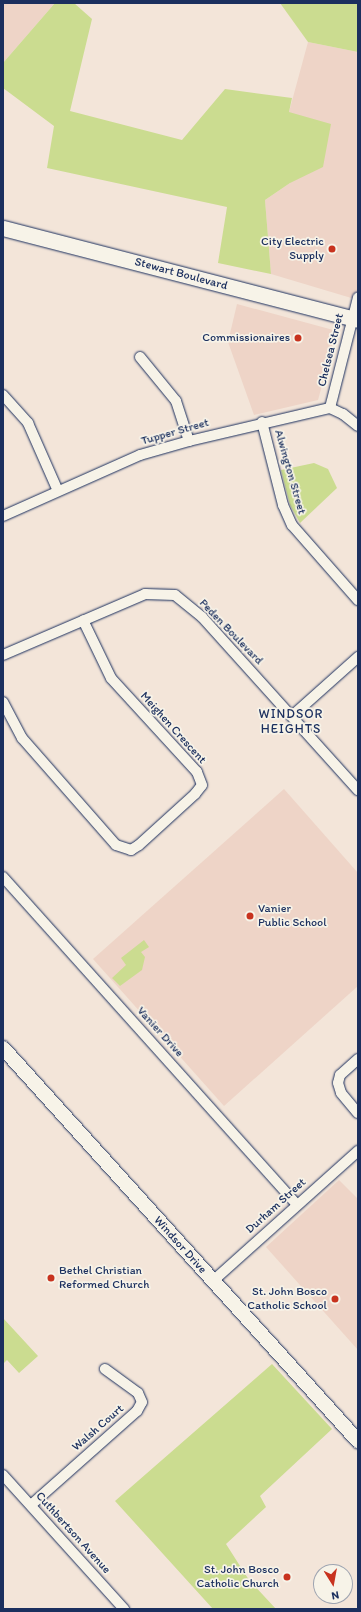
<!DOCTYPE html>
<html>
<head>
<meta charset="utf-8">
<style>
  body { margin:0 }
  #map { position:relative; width:361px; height:1612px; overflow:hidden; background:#f3e5d9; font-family:Itim,sans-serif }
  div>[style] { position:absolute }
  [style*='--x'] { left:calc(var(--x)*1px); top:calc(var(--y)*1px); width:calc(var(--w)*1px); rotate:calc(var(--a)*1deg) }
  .built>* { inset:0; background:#eed4c7 }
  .green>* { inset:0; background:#cbdc90 }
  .roads { filter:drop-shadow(0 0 1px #1b2f5e) drop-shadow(0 0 1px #1b2f5e) }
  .street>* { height:10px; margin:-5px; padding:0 5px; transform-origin:5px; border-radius:5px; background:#f7f3e8 }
  .secondary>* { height:14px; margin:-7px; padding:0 7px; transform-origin:7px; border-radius:7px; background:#f7f3e8 }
  .primary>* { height:15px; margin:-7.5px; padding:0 7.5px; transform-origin:7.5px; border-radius:7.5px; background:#f7f3e8 }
  .dots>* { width:11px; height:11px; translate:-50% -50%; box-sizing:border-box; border:2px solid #f7f3e8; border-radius:50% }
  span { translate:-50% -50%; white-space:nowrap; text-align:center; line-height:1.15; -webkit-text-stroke:3.5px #f7f3e8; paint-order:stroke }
  .poi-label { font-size:12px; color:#1b2f5e }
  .right { translate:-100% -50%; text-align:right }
  .left { translate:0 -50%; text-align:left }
  .street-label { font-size:12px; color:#1b2f5e }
  .neighbourhood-label { font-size:13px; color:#1b2f5e; letter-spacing:1px }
  .frame { position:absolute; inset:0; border:4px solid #1b2f5e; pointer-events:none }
  .north { position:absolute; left:313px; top:1564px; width:40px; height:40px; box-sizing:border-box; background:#f7f3e8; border:1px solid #9fa5b1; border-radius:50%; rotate:169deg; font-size:11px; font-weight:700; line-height:16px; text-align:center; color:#1b2f5e }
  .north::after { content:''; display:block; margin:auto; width:14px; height:18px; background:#c8321e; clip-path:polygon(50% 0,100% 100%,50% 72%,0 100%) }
</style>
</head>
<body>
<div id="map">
  <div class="built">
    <div style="clip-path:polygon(3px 3px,55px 3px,3px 63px)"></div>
    <div style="clip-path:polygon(308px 42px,358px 52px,358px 300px,271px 274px,265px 200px,290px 183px,289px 112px)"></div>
    <div style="clip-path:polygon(237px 304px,337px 331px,318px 400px,254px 415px,228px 342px)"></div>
    <div style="clip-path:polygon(284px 789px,358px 873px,358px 986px,224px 1106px,93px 959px)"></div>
    <div style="clip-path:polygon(339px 1180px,358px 1199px,358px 1350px,266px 1247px)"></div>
  </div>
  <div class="green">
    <div style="clip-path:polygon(55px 3px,74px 3px,92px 19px,70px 111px,182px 140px,225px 89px,292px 98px,289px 112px,331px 124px,323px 167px,290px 183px,265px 200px,271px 274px,218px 263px,227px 207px,47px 168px,54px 126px,3px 88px,3px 63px)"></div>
    <div style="clip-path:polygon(280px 3px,358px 3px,358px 52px,308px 42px)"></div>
    <div style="clip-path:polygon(314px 463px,328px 469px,337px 488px,300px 523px,290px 505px,281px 470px)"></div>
    <div style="clip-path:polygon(144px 940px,149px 947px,141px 952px,145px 957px,142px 970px,120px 986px,112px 978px,126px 965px,121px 958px)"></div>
    <div style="clip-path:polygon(3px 1318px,38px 1356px,19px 1373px,7px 1360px,3px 1364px)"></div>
    <div style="clip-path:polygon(272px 1364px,332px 1429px,260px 1496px,266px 1507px,226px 1544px,249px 1580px,276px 1609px,213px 1609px,115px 1501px)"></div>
  </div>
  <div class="roads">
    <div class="street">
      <div style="--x:140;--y:357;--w:57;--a:50.7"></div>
      <div style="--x:176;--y:401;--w:42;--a:72"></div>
      <div style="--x:3;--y:395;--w:38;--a:48"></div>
      <div style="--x:28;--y:423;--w:74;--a:66.2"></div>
      <div style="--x:330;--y:408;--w:114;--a:-75.8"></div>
      <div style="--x:262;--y:422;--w:86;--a:75.8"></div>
      <div style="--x:283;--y:505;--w:22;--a:66"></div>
      <div style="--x:292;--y:525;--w:100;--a:48.7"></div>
      <div style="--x:3;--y:516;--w:150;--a:-24"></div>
      <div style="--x:140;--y:455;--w:51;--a:-15.9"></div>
      <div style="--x:189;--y:441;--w:145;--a:-13.2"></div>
      <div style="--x:330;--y:408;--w:14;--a:25"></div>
      <div style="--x:343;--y:414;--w:19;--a:39"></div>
      <div style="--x:3;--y:655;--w:155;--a:-23.2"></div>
      <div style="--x:145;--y:594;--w:30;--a:2"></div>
      <div style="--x:175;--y:595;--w:35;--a:39"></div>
      <div style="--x:202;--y:617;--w:233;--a:48"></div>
      <div style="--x:3;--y:702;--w:41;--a:62.2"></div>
      <div style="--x:22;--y:738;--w:142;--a:48.7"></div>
      <div style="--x:116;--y:845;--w:16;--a:18"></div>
      <div style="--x:131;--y:850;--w:9;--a:-32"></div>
      <div style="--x:139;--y:845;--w:76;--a:-42.3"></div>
      <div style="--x:195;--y:794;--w:11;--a:-52"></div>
      <div style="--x:202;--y:785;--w:14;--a:-111"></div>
      <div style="--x:197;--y:772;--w:127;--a:-132.5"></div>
      <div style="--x:111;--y:678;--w:64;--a:-115.8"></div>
      <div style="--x:292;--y:716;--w:89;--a:-41.8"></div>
      <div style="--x:3;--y:877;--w:440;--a:48.1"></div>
      <div style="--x:358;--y:1059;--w:24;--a:138"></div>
      <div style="--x:340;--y:1075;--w:8;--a:104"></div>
      <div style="--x:338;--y:1083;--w:10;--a:73"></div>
      <div style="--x:341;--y:1093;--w:26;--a:50"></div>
      <div style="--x:213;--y:1281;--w:195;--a:-41.9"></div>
      <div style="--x:3;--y:1475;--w:181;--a:47.9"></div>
      <div style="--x:31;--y:1505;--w:142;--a:-41.6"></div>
      <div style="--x:137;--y:1411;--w:10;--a:-61"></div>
      <div style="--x:142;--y:1402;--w:10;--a:-114"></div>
      <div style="--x:138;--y:1393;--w:41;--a:-144"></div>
    </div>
    <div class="secondary">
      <div style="--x:3;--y:1048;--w:530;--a:47.91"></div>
    </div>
    <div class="primary">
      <div style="--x:3;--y:228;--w:367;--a:14.5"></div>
    </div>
  </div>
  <div class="dots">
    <div style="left:332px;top:249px;background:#c8321e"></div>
    <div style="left:298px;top:338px;background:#c8321e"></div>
    <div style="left:250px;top:916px;background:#c8321e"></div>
    <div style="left:51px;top:1278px;background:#c8321e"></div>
    <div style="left:335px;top:1299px;background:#c8321e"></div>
    <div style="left:287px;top:1577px;background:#c8321e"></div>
  </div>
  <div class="poi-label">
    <span class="right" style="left:324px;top:249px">City Electric<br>Supply</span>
    <span class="right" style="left:290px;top:338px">Commissionaires</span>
    <span class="left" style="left:258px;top:916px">Vanier<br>Public School</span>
    <span class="left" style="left:59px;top:1278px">Bethel Christian<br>Reformed Church</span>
    <span class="right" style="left:327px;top:1299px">St. John Bosco<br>Catholic School</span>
    <span class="right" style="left:279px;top:1577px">St. John Bosco<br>Catholic Church</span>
  </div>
  <div class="street-label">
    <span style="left:181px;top:274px;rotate:15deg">Stewart Boulevard</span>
    <span style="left:331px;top:350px;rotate:-76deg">Chelsea Street</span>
    <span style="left:175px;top:432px;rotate:-16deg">Tupper Street</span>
    <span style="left:290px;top:472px;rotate:74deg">Alwington Street</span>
    <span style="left:231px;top:632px;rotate:46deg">Peden Boulevard</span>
    <span style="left:173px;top:728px;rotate:48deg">Meighen Crescent</span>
    <span style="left:160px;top:1032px;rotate:48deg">Vanier Drive</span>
    <span style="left:276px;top:1206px;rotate:-42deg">Durham Street</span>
    <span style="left:180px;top:1245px;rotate:48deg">Windsor Drive</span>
    <span style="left:98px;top:1428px;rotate:-41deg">Walsh Court</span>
    <span style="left:73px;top:1533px;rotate:48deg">Cuthbertson Avenue</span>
  </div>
  <div class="neighbourhood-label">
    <span style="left:291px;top:722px">WINDSOR<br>HEIGHTS</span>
  </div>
  <div class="frame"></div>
  <div class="north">N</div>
</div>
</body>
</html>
